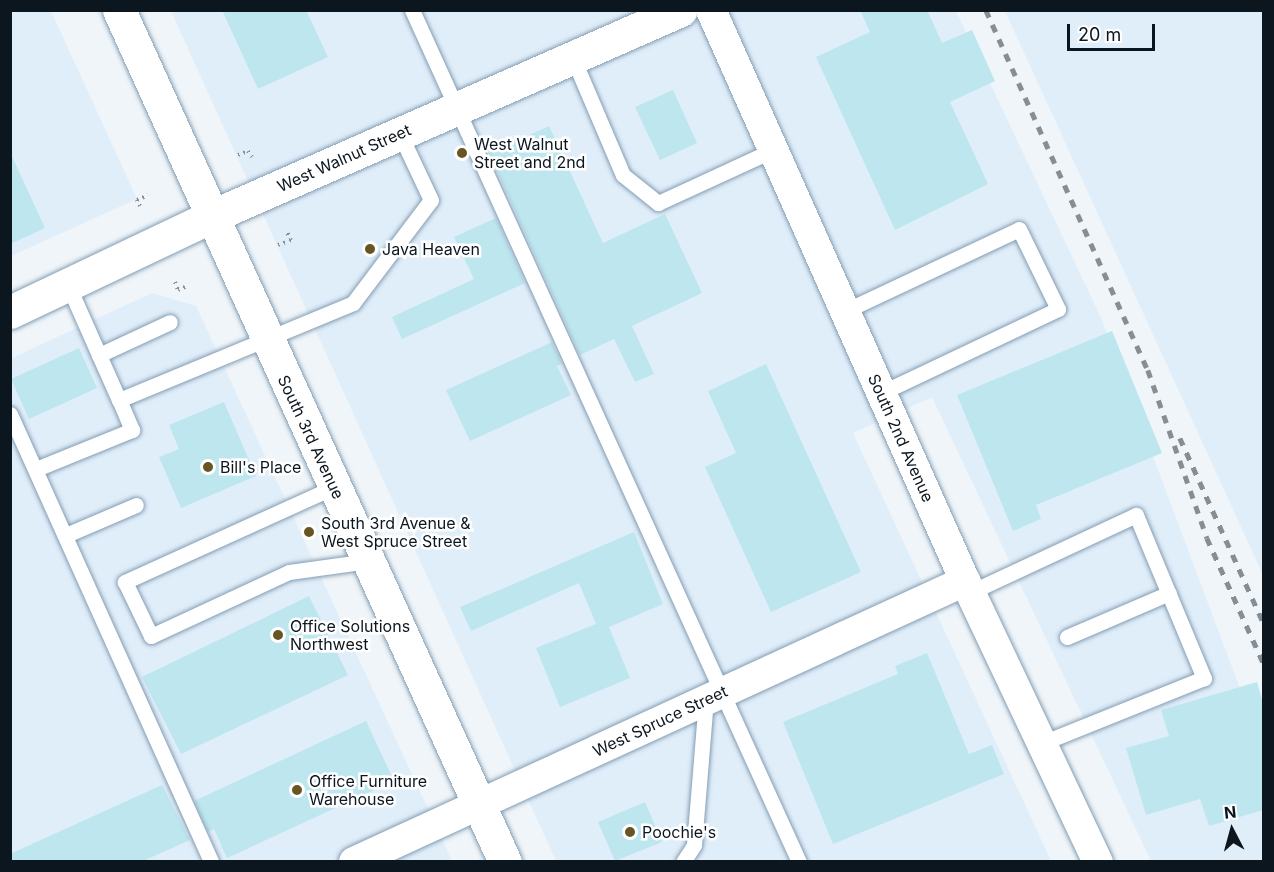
<!DOCTYPE html>
<html>
<head>
<meta charset="utf-8">
<style>
  body { margin:0 }
  #map { position:relative; width:1274px; height:872px; overflow:hidden; background:#eff5f9; font-family:Inter,sans-serif }
  div>[style] { position:absolute }
  [style*='--x'] { left:calc(var(--x)*1px); top:calc(var(--y)*1px); width:calc(var(--w)*1px); rotate:calc(var(--a)*1deg) }
  .built>* { inset:0; background:#e0eefa }
  .building>* { inset:0; background:#bde6ef }
  .path>* { height:4px; margin-top:-2px; transform-origin:0; background:repeating-linear-gradient(90deg,#888f96 0 1.5px,transparent 0 6px) }
  .roads { filter:drop-shadow(0 0 2px #839db3) drop-shadow(0 0 2px #839db3) }
  .lane>* { height:15px; margin:-7.5px; padding:0 7.5px; transform-origin:7.5px; border-radius:7.5px; background:#fff }
  .street>* { height:30px; margin:-15px; padding:0 15px; transform-origin:15px; border-radius:15px; background:#fff }
  .secondary>* { height:33px; margin:-16.5px; padding:0 16.5px; transform-origin:16.5px; border-radius:16.5px; background:#fff }
  .rail>* { height:4.5px; margin-top:-2.25px; transform-origin:0; background:repeating-linear-gradient(90deg,#868e94 0 8px,transparent 0 16px) }
  .dots>* { width:16px; height:16px; translate:-50% -50%; box-sizing:border-box; border:3px solid #fff; border-radius:50% }
  span { translate:-50% -50%; white-space:nowrap; text-align:center; line-height:1.15; -webkit-text-stroke:5px #fff; paint-order:stroke }
  .poi-label { font-size:16px; color:#0c161f }
  .left { translate:0 -50%; text-align:left }
  .street-label { font-size:16px; color:#0c161f }
  .frame { position:absolute; inset:0; border:12px solid #0c161f; pointer-events:none }
  .north { position:absolute; left:1202px; top:800px; width:60px; height:60px; -webkit-text-stroke:4px #fff; paint-order:stroke; rotate:354deg; font-size:16px; font-weight:700; line-height:24px; text-align:center; color:#0c161f }
  .north::after { content:''; display:block; margin:auto; width:21px; height:27px; background:#0c161f; clip-path:polygon(50% 0,100% 100%,50% 72%,0 100%) }
  .scale { position:absolute; left:1067px; top:24px; width:88px; height:27px; box-sizing:border-box; border:3px solid #0c161f; border-top:0; padding-left:8px; font-size:18px; line-height:21px; white-space:nowrap; color:#0c161f; -webkit-text-stroke:4px #fff; paint-order:stroke }
</style>
</head>
<body>
<div id="map">
  <div class="built">
    <div style="clip-path:polygon(10px 11px,51px 11px,137px 199px,11px 256px)"></div>
    <div style="clip-path:polygon(171px 11px,956px 11px,1102px 320px,1263px 750px,1263px 861px,1151px 861px,932px 397px,853px 433px,1051px 861px,556px 861px)"></div>
    <div style="clip-path:polygon(1005px 11px,1263px 11px,1263px 575px)"></div>
    <div style="clip-path:polygon(152px 293px,196px 306px,452px 861px,11px 861px,10px 359px)"></div>
  </div>
  <div class="building">
    <div style="clip-path:polygon(222px 10px,306px 10px,328px 57px,258px 89px)"></div>
    <div style="clip-path:polygon(860px 10px,927px 10px,942px 43px,972px 30px,995px 81px,950px 102px,988px 184px,895px 230px,816px 57px,870px 32px)"></div>
    <div style="clip-path:polygon(673px 90px,697px 143px,660px 160px,635px 107px)"></div>
    <div style="clip-path:polygon(549px 126px,603px 243px,665px 214px,702px 293px,632px 326px,654px 374px,635px 382px,614px 339px,580px 355px,489px 153px)"></div>
    <div style="clip-path:polygon(10px 152px,45px 228px,10px 244px)"></div>
    <div style="clip-path:polygon(496px 218px,525px 283px,402px 339px,392px 317px,474px 279px,454px 237px)"></div>
    <div style="clip-path:polygon(1112px 331px,1162px 453px,1036px 505px,1041px 519px,1013px 531px,957px 395px)"></div>
    <div style="clip-path:polygon(552px 342px,562px 364px,557px 366px,571px 395px,470px 441px,446px 390px)"></div>
    <div style="clip-path:polygon(79px 348px,97px 388px,29px 419px,11px 379px)"></div>
    <div style="clip-path:polygon(766px 364px,861px 572px,771px 612px,705px 467px,736px 453px,708px 391px)"></div>
    <div style="clip-path:polygon(224px 402px,256px 476px,181px 508px,159px 457px,179px 449px,169px 425px)"></div>
    <div style="clip-path:polygon(634px 532px,663px 604px,609px 627px,630px 678px,560px 707px,536px 648px,596px 624px,579px 583px,471px 631px,460px 607px)"></div>
    <div style="clip-path:polygon(309px 596px,348px 675px,181px 754px,142px 677px)"></div>
    <div style="clip-path:polygon(927px 653px,969px 754px,992px 745px,1004px 774px,833px 844px,783px 722px,898px 674px,895px 666px)"></div>
    <div style="clip-path:polygon(1257px 682px,1263px 703px,1263px 810px,1209px 826px,1200px 799px,1146px 815px,1126px 748px,1169px 736px,1161px 710px)"></div>
    <div style="clip-path:polygon(366px 721px,394px 781px,227px 858px,214px 829px,208px 832px,194px 801px)"></div>
    <div style="clip-path:polygon(162px 785px,190px 840px,143px 861px,10px 861px,10px 854px)"></div>
    <div style="clip-path:polygon(645px 802px,662px 842px,615px 861px,598px 822px)"></div>
  </div>
  <div class="path">
    <div style="--x:238;--y:155;--w:11;--a:-22"></div>
    <div style="--x:248;--y:151;--w:7;--a:56"></div>
    <div style="--x:140;--y:206;--w:7;--a:-117"></div>
    <div style="--x:137;--y:200;--w:12;--a:-24"></div>
    <div style="--x:278;--y:245;--w:14;--a:-21"></div>
    <div style="--x:291;--y:240;--w:11;--a:-117"></div>
    <div style="--x:175;--y:282;--w:9;--a:69"></div>
    <div style="--x:178;--y:290;--w:10;--a:-24"></div>
  </div>
  <div class="roads">
    <div class="lane">
      <div style="--x:412;--y:10;--w:936;--a:65.57"></div>
      <div style="--x:573;--y:58;--w:127;--a:66.9"></div>
      <div style="--x:623;--y:175;--w:45;--a:38.7"></div>
      <div style="--x:658;--y:203;--w:127;--a:-24.7"></div>
      <div style="--x:68;--y:285;--w:77;--a:66.1"></div>
      <div style="--x:845;--y:311;--w:192;--a:-25.2"></div>
      <div style="--x:1019;--y:229;--w:89;--a:64"></div>
      <div style="--x:1058;--y:309;--w:196;--a:154.6"></div>
      <div style="--x:119;--y:400;--w:49;--a:-114"></div>
      <div style="--x:99;--y:355;--w:78;--a:-24.9"></div>
      <div style="--x:10;--y:414;--w:491;--a:65.8"></div>
      <div style="--x:36;--y:469;--w:104;--a:-22.1"></div>
      <div style="--x:132;--y:430;--w:33;--a:-113"></div>
      <div style="--x:119;--y:400;--w:253;--a:-22.5"></div>
      <div style="--x:353;--y:303;--w:129;--a:-52.9"></div>
      <div style="--x:431;--y:200;--w:73;--a:-115.2"></div>
      <div style="--x:334;--y:487;--w:230;--a:155.6"></div>
      <div style="--x:125;--y:582;--w:60;--a:64.3"></div>
      <div style="--x:151;--y:636;--w:152;--a:-24.9"></div>
      <div style="--x:289;--y:572;--w:80;--a:-7.9"></div>
      <div style="--x:66;--y:535;--w:76;--a:-23.2"></div>
      <div style="--x:971;--y:592;--w:182;--a:-25"></div>
      <div style="--x:1136;--y:515;--w:177;--a:67.4"></div>
      <div style="--x:1204;--y:678;--w:175;--a:158.1"></div>
      <div style="--x:1067;--y:637;--w:111;--a:-23.3"></div>
      <div style="--x:683;--y:862;--w:20;--a:-57"></div>
      <div style="--x:694;--y:845;--w:145;--a:-85.3"></div>
    </div>
    <div class="street">
      <div style="--x:711;--y:10;--w:625;--a:66.02"></div>
      <div style="--x:965;--y:581;--w:311;--a:64.7"></div>
      <div style="--x:354;--y:862;--w:673;--a:-24.7"></div>
    </div>
    <div class="secondary">
      <div style="--x:119;--y:10;--w:935;--a:65.63"></div>
      <div style="--x:10;--y:312;--w:221;--a:-25.4"></div>
      <div style="--x:210;--y:217;--w:514;--a:-23.73"></div>
    </div>
  </div>
  <div class="rail">
    <div style="--x:986;--y:10;--w:395;--a:65.8"></div>
    <div style="--x:1148;--y:370;--w:178;--a:70.6"></div>
    <div style="--x:1207;--y:538;--w:138;--a:65.7"></div>
    <div style="--x:1180;--y:438;--w:204;--a:65.7"></div>
  </div>
  <div class="dots">
    <div style="left:462px;top:153px;background:#675623"></div>
    <div style="left:370px;top:249px;background:#675623"></div>
    <div style="left:208px;top:467px;background:#675623"></div>
    <div style="left:309px;top:532px;background:#675623"></div>
    <div style="left:278px;top:635px;background:#675623"></div>
    <div style="left:297px;top:790px;background:#675623"></div>
    <div style="left:630px;top:832px;background:#675623"></div>
  </div>
  <div class="poi-label">
    <span class="left" style="left:474px;top:153px">West Walnut<br>Street and 2nd</span>
    <span class="left" style="left:382px;top:249px">Java Heaven</span>
    <span class="left" style="left:220px;top:467px">Bill's Place</span>
    <span class="left" style="left:321px;top:532px">South 3rd Avenue &amp;<br>West Spruce Street</span>
    <span class="left" style="left:290px;top:635px">Office Solutions<br>Northwest</span>
    <span class="left" style="left:309px;top:790px">Office Furniture<br>Warehouse</span>
    <span class="left" style="left:642px;top:832px">Poochie's</span>
  </div>
  <div class="street-label">
    <span style="left:344px;top:158px;rotate:-24deg">West Walnut Street</span>
    <span style="left:311px;top:437px;rotate:65deg">South 3rd Avenue</span>
    <span style="left:901px;top:438px;rotate:66deg">South 2nd Avenue</span>
    <span style="left:660px;top:721px;rotate:-25deg">West Spruce Street</span>
  </div>
  <div class="frame"></div>
  <div class="north">N</div>
  <div class="scale">20 m</div>
</div>
</body>
</html>
